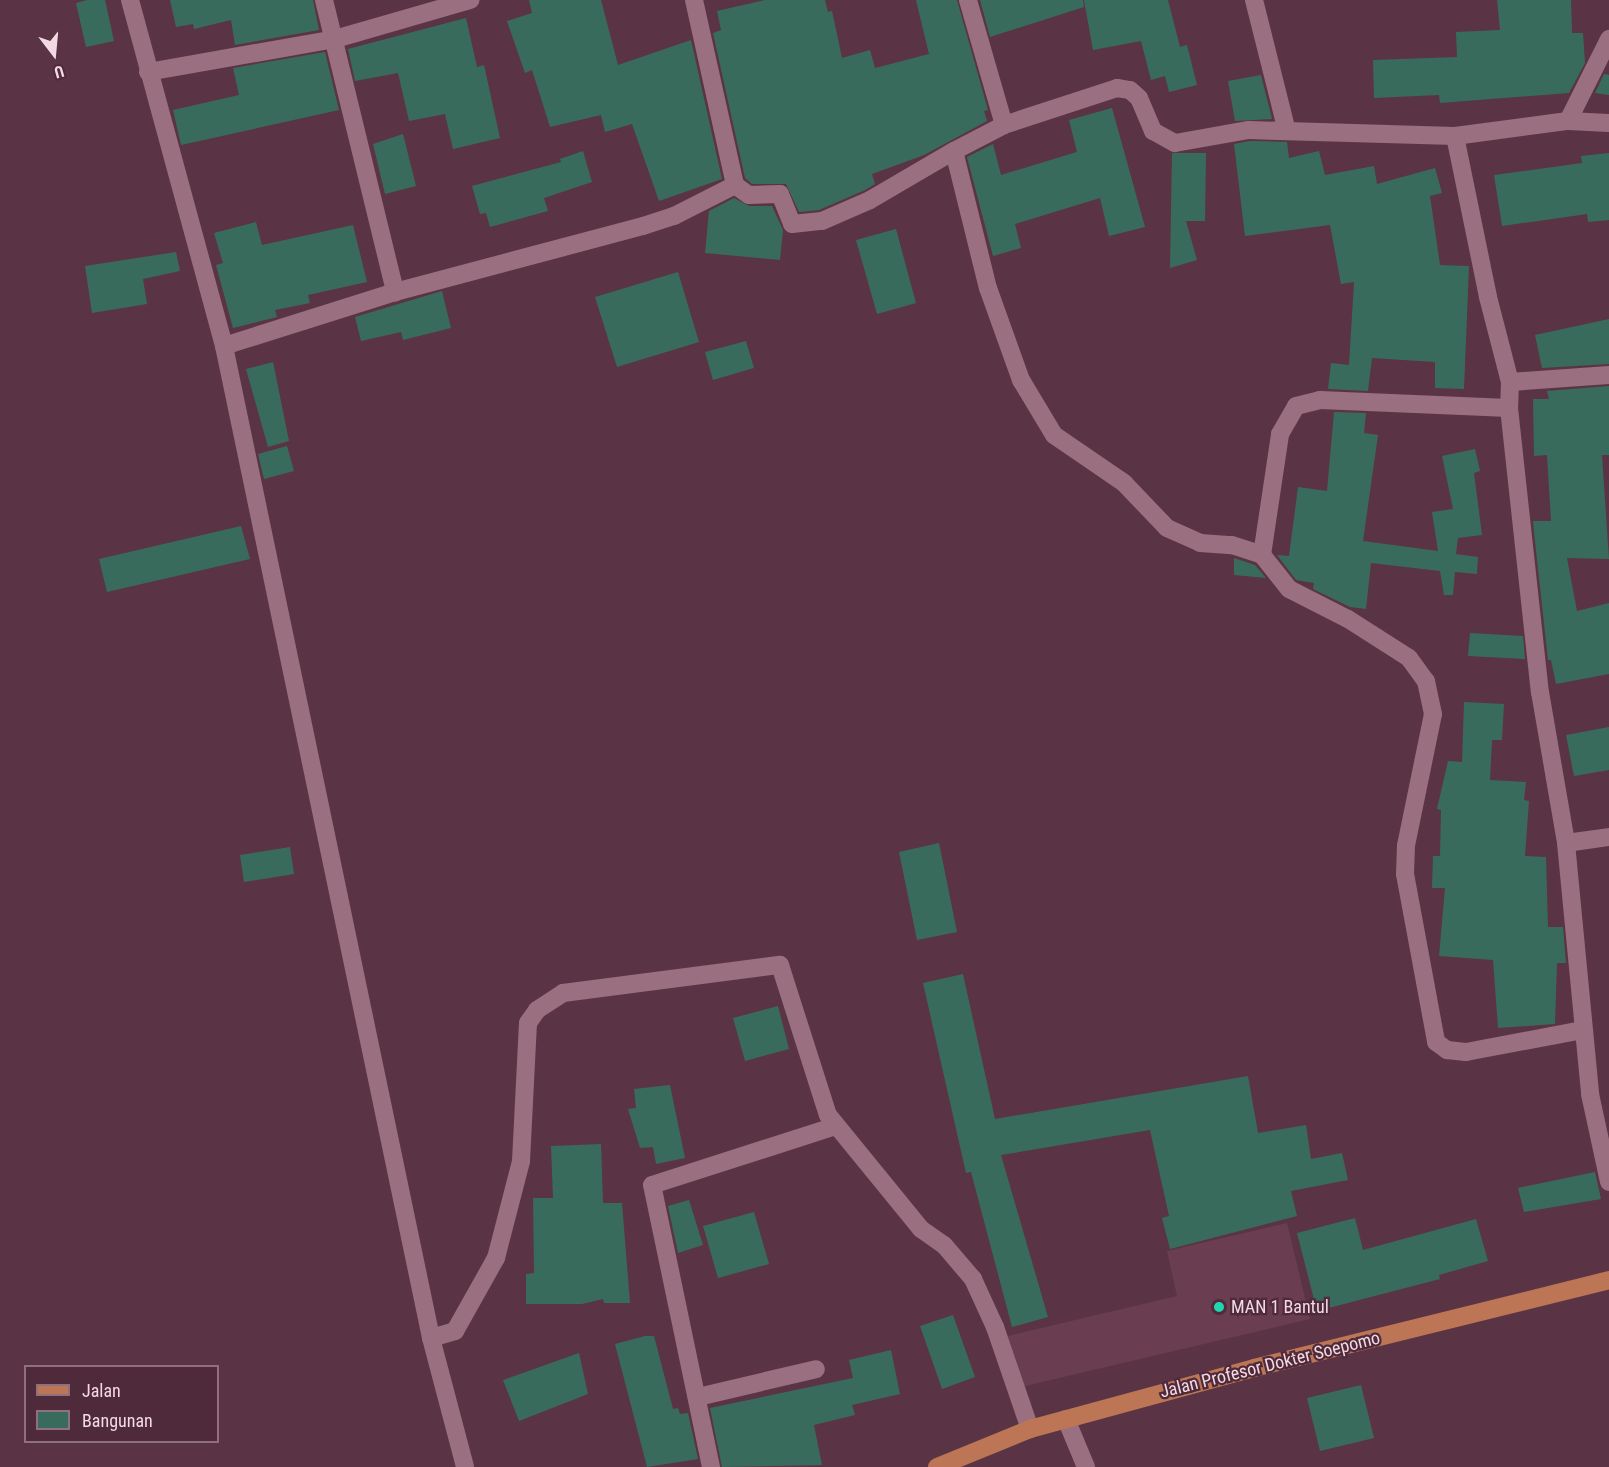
<!DOCTYPE html>
<html>
<head>
<meta charset="utf-8">
<style>
  body { margin:0 }
  #map { position:relative; width:1609px; height:1467px; overflow:hidden; background:#5a3444; font-family:"Roboto Condensed",sans-serif }
  div>[style] { position:absolute }
  [style*='--x'] { left:calc(var(--x)*1px); top:calc(var(--y)*1px); width:calc(var(--w)*1px); rotate:calc(var(--a)*1deg) }
  .built>* { inset:0; background:#6a3d50 }
  .building>* { inset:0; background:#396b5d }
  .minor>* { height:18px; margin:-9px; padding:0 9px; transform-origin:9px; border-radius:9px; background:#9a6f80 }
  .major>* { height:18px; margin:-9px; padding:0 9px; transform-origin:9px; border-radius:9px; background:#bc7656 }
  .dots>* { width:16px; height:16px; translate:-50% -50%; box-sizing:border-box; border:3px solid #4f2a3a; border-radius:50% }
  span { translate:-50% -50%; white-space:nowrap; text-align:center; line-height:1.15; -webkit-text-stroke:4.5px #4f2a3a; paint-order:stroke }
  .poi-label { font-size:18px; color:#f2d9e2 }
  .left { translate:0 -50%; text-align:left }
  .street-label { font-size:18px; color:#f2d9e2 }
  .legend { position:absolute; left:24px; top:1365px; width:195px; height:78px; box-sizing:border-box; background:#4f2a3a; border:2px solid #90707d; margin:0; padding:8px 10px; list-style:none; font-size:18px; color:#f2d9e2 }
  .legend li { display:flex; align-items:center; gap:12px; height:30px }
  .legend b { width:30px; border:2px solid #90707d }
  .north { position:absolute; left:24px; top:24px; width:60px; height:60px; -webkit-text-stroke:4px #4f2a3a; paint-order:stroke; rotate:164deg; font-size:16px; font-weight:700; line-height:24px; text-align:center; color:#f2d9e2 }
  .north::after { content:''; display:block; margin:auto; width:21px; height:27px; background:#f2d9e2; clip-path:polygon(50% 0,100% 100%,50% 72%,0 100%) }
</style>
</head>
<body>
<div id="map">
  <div class="built">
    <div style="clip-path:polygon(1287px 1223px,1310px 1319px,1021px 1387px,1008px 1336px,1177px 1296px,1167px 1251px)"></div>
  </div>
  <div class="building">
    <div style="clip-path:polygon(87px 0,105px 0,114px 41px,86px 47px,76px 3px)"></div>
    <div style="clip-path:polygon(170px 0,313px 0,319px 30px,235px 45px,231px 20px,194px 29px,193px 24px,176px 27px)"></div>
    <div style="clip-path:polygon(529px 0,601px 0,618px 65px,691px 40px,722px 179px,659px 201px,632px 124px,605px 132px,601px 115px,550px 127px,532px 70px,525px 73px,507px 21px,532px 13px)"></div>
    <div style="clip-path:polygon(765px 0,825px 0,828px 12px,832px 11px,842px 58px,870px 50px,875px 68px,929px 54px,916px 0,957px 0,988px 110px,984px 111px,987px 121px,924px 155px,872px 174px,875px 184px,865px 190px,819px 210px,799px 212px,786px 184px,752px 184px,745px 178px,713px 33px,721px 30px,717px 11px)"></div>
    <div style="clip-path:polygon(980px 0,1083px 0,1084px 7px,990px 37px)"></div>
    <div style="clip-path:polygon(1084px 0,1168px 0,1180px 47px,1187px 45px,1197px 85px,1169px 92px,1165px 76px,1151px 80px,1141px 41px,1093px 50px)"></div>
    <div style="clip-path:polygon(1497px 0,1571px 0,1572px 33px,1583px 33px,1585px 63px,1569px 93px,1440px 103px,1439px 95px,1374px 98px,1373px 60px,1457px 57px,1456px 32px,1500px 30px)"></div>
    <div style="clip-path:polygon(466px 18px,477px 67px,484px 65px,500px 138px,453px 149px,445px 114px,409px 121px,398px 73px,355px 81px,348px 49px)"></div>
    <div style="clip-path:polygon(325px 52px,339px 110px,181px 145px,173px 110px,239px 95px,233px 68px)"></div>
    <div style="clip-path:polygon(1604px 74px,1609px 75px,1609px 95px,1595px 93px)"></div>
    <div style="clip-path:polygon(1261px 75px,1272px 119px,1235px 121px,1228px 81px)"></div>
    <div style="clip-path:polygon(1112px 108px,1145px 227px,1109px 236px,1100px 198px,1015px 224px,1021px 248px,993px 256px,967px 157px,993px 144px,1001px 175px,1077px 152px,1069px 120px)"></div>
    <div style="clip-path:polygon(403px 134px,416px 186px,385px 194px,373px 144px)"></div>
    <div style="clip-path:polygon(1250px 141px,1287px 142px,1289px 158px,1319px 151px,1325px 175px,1374px 166px,1377px 184px,1435px 168px,1442px 193px,1430px 196px,1440px 265px,1469px 266px,1464px 389px,1435px 388px,1435px 362px,1372px 358px,1368px 391px,1328px 389px,1331px 363px,1349px 365px,1354px 282px,1341px 284px,1330px 225px,1245px 236px,1234px 144px)"></div>
    <div style="clip-path:polygon(583px 151px,592px 182px,544px 198px,548px 211px,490px 227px,486px 213px,480px 214px,472px 186px,561px 162px,560px 159px)"></div>
    <div style="clip-path:polygon(1172px 153px,1206px 153px,1205px 221px,1186px 221px,1197px 260px,1170px 268px)"></div>
    <div style="clip-path:polygon(1609px 153px,1609px 220px,1588px 222px,1587px 214px,1502px 226px,1494px 175px,1582px 163px,1581px 156px)"></div>
    <div style="clip-path:polygon(734px 198px,749px 206px,772px 206px,783px 230px,780px 260px,705px 253px,709px 211px)"></div>
    <div style="clip-path:polygon(256px 222px,262px 245px,353px 225px,367px 282px,308px 295px,310px 303px,275px 310px,277px 317px,233px 328px,216px 265px,223px 263px,214px 233px)"></div>
    <div style="clip-path:polygon(896px 229px,916px 303px,877px 314px,856px 240px)"></div>
    <div style="clip-path:polygon(176px 252px,180px 271px,143px 279px,147px 304px,92px 313px,85px 266px)"></div>
    <div style="clip-path:polygon(678px 272px,699px 342px,617px 367px,595px 297px)"></div>
    <div style="clip-path:polygon(442px 291px,451px 328px,403px 340px,401px 332px,361px 341px,355px 317px)"></div>
    <div style="clip-path:polygon(1609px 319px,1609px 364px,1542px 368px,1535px 335px)"></div>
    <div style="clip-path:polygon(746px 341px,754px 368px,713px 380px,705px 352px)"></div>
    <div style="clip-path:polygon(273px 362px,289px 441px,268px 447px,246px 369px)"></div>
    <div style="clip-path:polygon(1609px 386px,1609px 455px,1602px 455px,1609px 559px,1567px 558px,1577px 611px,1609px 603px,1609px 674px,1556px 684px,1551px 660px,1548px 660px,1534px 532px,1533px 521px,1551px 521px,1547px 455px,1534px 456px,1533px 399px,1549px 399px,1547px 391px)"></div>
    <div style="clip-path:polygon(1334px 412px,1366px 413px,1364px 433px,1378px 435px,1363px 541px,1438px 551px,1432px 512px,1453px 509px,1442px 456px,1475px 449px,1480px 471px,1474px 473px,1482px 535px,1458px 538px,1456px 554px,1478px 557px,1477px 574px,1455px 572px,1453px 595px,1444px 595px,1440px 571px,1371px 563px,1366px 609px,1350px 607px,1313px 589px,1314px 583px,1296px 580px,1277px 555px,1289px 556px,1298px 487px,1327px 491px)"></div>
    <div style="clip-path:polygon(287px 446px,294px 471px,264px 479px,258px 454px)"></div>
    <div style="clip-path:polygon(241px 526px,250px 559px,107px 592px,99px 559px)"></div>
    <div style="clip-path:polygon(1234px 558px,1255px 565px,1266px 578px,1234px 575px)"></div>
    <div style="clip-path:polygon(1470px 633px,1523px 636px,1525px 659px,1468px 656px)"></div>
    <div style="clip-path:polygon(1464px 702px,1504px 704px,1502px 740px,1492px 740px,1490px 780px,1526px 782px,1524px 800px,1529px 801px,1525px 856px,1546px 857px,1548px 927px,1563px 927px,1566px 963px,1557px 963px,1555px 1024px,1498px 1028px,1493px 960px,1439px 956px,1445px 888px,1432px 888px,1433px 856px,1440px 856px,1441px 810px,1437px 809px,1448px 761px,1462px 762px)"></div>
    <div style="clip-path:polygon(1609px 727px,1609px 770px,1574px 776px,1566px 735px)"></div>
    <div style="clip-path:polygon(939px 843px,957px 932px,917px 940px,899px 852px)"></div>
    <div style="clip-path:polygon(290px 847px,294px 874px,244px 882px,240px 855px)"></div>
    <div style="clip-path:polygon(963px 974px,995px 1119px,1248px 1076px,1258px 1133px,1306px 1125px,1311px 1159px,1342px 1153px,1348px 1180px,1291px 1191px,1297px 1216px,1170px 1249px,1162px 1218px,1169px 1216px,1150px 1130px,1001px 1155px,1048px 1317px,1012px 1327px,971px 1172px,966px 1173px,923px 983px)"></div>
    <div style="clip-path:polygon(778px 1006px,789px 1049px,745px 1061px,733px 1018px)"></div>
    <div style="clip-path:polygon(670px 1085px,685px 1158px,656px 1164px,653px 1147px,640px 1148px,628px 1109px,636px 1108px,634px 1089px)"></div>
    <div style="clip-path:polygon(601px 1144px,603px 1203px,622px 1203px,630px 1303px,604px 1303px,603px 1299px,582px 1304px,526px 1304px,526px 1274px,534px 1273px,533px 1198px,553px 1198px,551px 1146px)"></div>
    <div style="clip-path:polygon(1595px 1172px,1601px 1199px,1524px 1212px,1518px 1188px)"></div>
    <div style="clip-path:polygon(689px 1200px,703px 1245px,678px 1253px,668px 1206px)"></div>
    <div style="clip-path:polygon(754px 1212px,769px 1264px,718px 1278px,703px 1226px)"></div>
    <div style="clip-path:polygon(1355px 1218px,1363px 1250px,1476px 1219px,1488px 1261px,1439px 1275px,1440px 1279px,1317px 1311px,1297px 1233px)"></div>
    <div style="clip-path:polygon(953px 1315px,975px 1377px,942px 1389px,920px 1326px)"></div>
    <div style="clip-path:polygon(645px 1336px,654px 1336px,673px 1409px,678px 1408px,680px 1414px,688px 1413px,698px 1459px,647px 1467px,615px 1344px)"></div>
    <div style="clip-path:polygon(891px 1350px,900px 1394px,852px 1405px,855px 1415px,814px 1425px,822px 1465px,722px 1467px,710px 1408px,853px 1378px,849px 1360px)"></div>
    <div style="clip-path:polygon(579px 1353px,588px 1394px,519px 1421px,503px 1380px)"></div>
    <div style="clip-path:polygon(1361px 1385px,1374px 1438px,1320px 1451px,1307px 1398px)"></div>
  </div>
  <div class="minor">
    <div style="--x:130;--y:0;--w:359;--a:74.8"></div>
    <div style="--x:224;--y:346;--w:1013;--a:78.21"></div>
    <div style="--x:431;--y:1338;--w:133;--a:75.2"></div>
    <div style="--x:324;--y:0;--w:301;--a:76.3"></div>
    <div style="--x:694;--y:0;--w:189;--a:77.5"></div>
    <div style="--x:1254;--y:0;--w:135;--a:75.9"></div>
    <div style="--x:148;--y:72;--w:190;--a:-10"></div>
    <div style="--x:335;--y:39;--w:141;--a:-16.1"></div>
    <div style="--x:1568;--y:121;--w:41;--a:2.8"></div>
    <div style="--x:1004;--y:125;--w:119;--a:-18.1"></div>
    <div style="--x:1117;--y:88;--w:13;--a:9"></div>
    <div style="--x:1130;--y:90;--w:12;--a:42"></div>
    <div style="--x:1139;--y:98;--w:36;--a:67"></div>
    <div style="--x:1153;--y:131;--w:25;--a:29"></div>
    <div style="--x:1175;--y:143;--w:75;--a:-10"></div>
    <div style="--x:1249;--y:130;--w:206;--a:1.7"></div>
    <div style="--x:1455;--y:136;--w:114;--a:-7.6"></div>
    <div style="--x:1568;--y:121;--w:92;--a:-63.4"></div>
    <div style="--x:1455;--y:136;--w:164;--a:78.4"></div>
    <div style="--x:1488;--y:297;--w:88;--a:75.5"></div>
    <div style="--x:1510;--y:382;--w:26;--a:92"></div>
    <div style="--x:1509;--y:408;--w:286;--a:83.8"></div>
    <div style="--x:1540;--y:692;--w:153;--a:80.2"></div>
    <div style="--x:1566;--y:843;--w:252;--a:84.5"></div>
    <div style="--x:1590;--y:1094;--w:90;--a:77.8"></div>
    <div style="--x:954;--y:151;--w:56;--a:-27.5"></div>
    <div style="--x:1004;--y:125;--w:130;--a:-106.1"></div>
    <div style="--x:224;--y:346;--w:179;--a:-17.5"></div>
    <div style="--x:395;--y:292;--w:257;--a:-14.9"></div>
    <div style="--x:643;--y:226;--w:33;--a:-18"></div>
    <div style="--x:674;--y:216;--w:68;--a:-26.9"></div>
    <div style="--x:735;--y:185;--w:17;--a:36"></div>
    <div style="--x:749;--y:195;--w:31;--a:-2"></div>
    <div style="--x:780;--y:194;--w:32;--a:68"></div>
    <div style="--x:792;--y:224;--w:30;--a:-6"></div>
    <div style="--x:822;--y:221;--w:52;--a:-23.6"></div>
    <div style="--x:870;--y:200;--w:97;--a:-30.3"></div>
    <div style="--x:954;--y:151;--w:141;--a:76.1"></div>
    <div style="--x:988;--y:288;--w:98;--a:70.3"></div>
    <div style="--x:1021;--y:380;--w:64;--a:59"></div>
    <div style="--x:1054;--y:435;--w:85;--a:34.4"></div>
    <div style="--x:1124;--y:483;--w:62;--a:46.3"></div>
    <div style="--x:1167;--y:528;--w:36;--a:24"></div>
    <div style="--x:1200;--y:543;--w:32;--a:4"></div>
    <div style="--x:1232;--y:545;--w:32;--a:18"></div>
    <div style="--x:1262;--y:555;--w:43;--a:51.5"></div>
    <div style="--x:1289;--y:589;--w:66;--a:27"></div>
    <div style="--x:1348;--y:619;--w:72;--a:32.6"></div>
    <div style="--x:1409;--y:658;--w:29;--a:54"></div>
    <div style="--x:1426;--y:681;--w:34;--a:78"></div>
    <div style="--x:1433;--y:714;--w:134;--a:101.6"></div>
    <div style="--x:1406;--y:845;--w:29;--a:92"></div>
    <div style="--x:1405;--y:874;--w:171;--a:79.5"></div>
    <div style="--x:1436;--y:1042;--w:14;--a:36"></div>
    <div style="--x:1447;--y:1050;--w:19;--a:6"></div>
    <div style="--x:1466;--y:1052;--w:118;--a:-10.7"></div>
    <div style="--x:1510;--y:382;--w:99;--a:-4"></div>
    <div style="--x:1262;--y:555;--w:122;--a:-81.5"></div>
    <div style="--x:1280;--y:434;--w:32;--a:-60"></div>
    <div style="--x:1296;--y:406;--w:25;--a:-14"></div>
    <div style="--x:1320;--y:400;--w:189;--a:2.4"></div>
    <div style="--x:1566;--y:843;--w:43;--a:-7.9"></div>
    <div style="--x:431;--y:1338;--w:25;--a:-16"></div>
    <div style="--x:455;--y:1331;--w:84;--a:-60.7"></div>
    <div style="--x:496;--y:1258;--w:100;--a:-75.5"></div>
    <div style="--x:521;--y:1161;--w:138;--a:-87.1"></div>
    <div style="--x:528;--y:1023;--w:16;--a:-55"></div>
    <div style="--x:537;--y:1010;--w:31;--a:-33"></div>
    <div style="--x:563;--y:993;--w:219;--a:-7.4"></div>
    <div style="--x:780;--y:965;--w:157;--a:72.3"></div>
    <div style="--x:828;--y:1115;--w:147;--a:50.8"></div>
    <div style="--x:921;--y:1229;--w:28;--a:35"></div>
    <div style="--x:944;--y:1245;--w:45;--a:49.5"></div>
    <div style="--x:973;--y:1279;--w:53;--a:65.4"></div>
    <div style="--x:995;--y:1327;--w:108;--a:71.1"></div>
    <div style="--x:698;--y:1397;--w:121;--a:-13.3"></div>
    <div style="--x:1066;--y:1419;--w:52;--a:67.4"></div>
    <div style="--x:711;--y:1467;--w:288;--a:-101.8"></div>
    <div style="--x:652;--y:1185;--w:193;--a:-17.8"></div>
  </div>
  <div class="major">
    <div style="--x:937;--y:1467;--w:100;--a:-22.2"></div>
    <div style="--x:1030;--y:1429;--w:232;--a:-15.2"></div>
    <div style="--x:1254;--y:1368;--w:366;--a:-13.9"></div>
  </div>
  <div class="dots">
    <div style="left:1219px;top:1307px;background:#21d5af"></div>
  </div>
  <div class="poi-label">
    <span class="left" style="left:1231px;top:1307px">MAN 1 Bantul</span>
  </div>
  <div class="street-label">
    <span style="left:1270px;top:1365px;rotate:-14deg">Jalan Profesor Dokter Soepomo</span>
  </div>
  <ul class="legend">
  <li><b style="height:8px;background:#bc7656"></b>Jalan</li>
  <li><b style="height:16px;background:#396b5d"></b>Bangunan</li>
  </ul>
  <div class="north">U</div>
</div>
</body>
</html>
